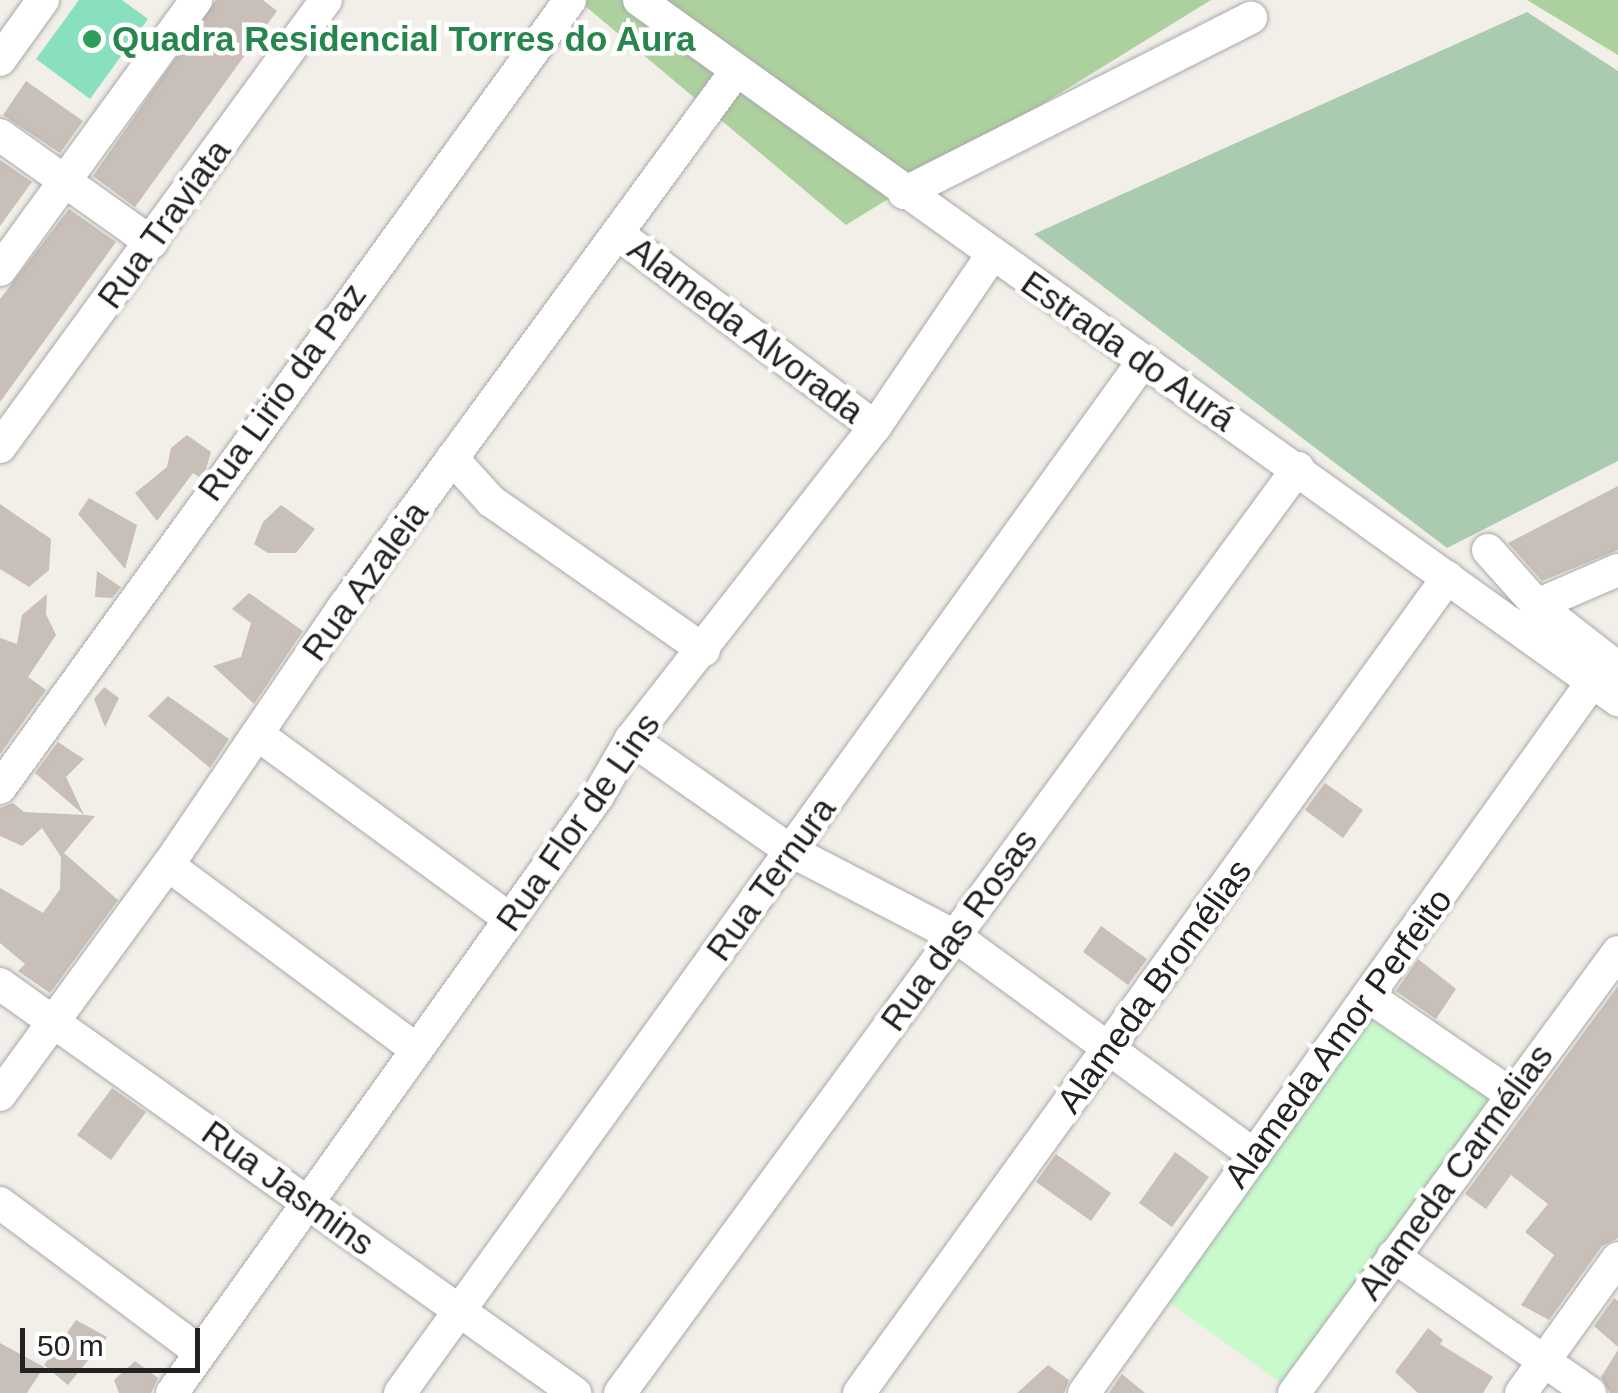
<!DOCTYPE html>
<html>
<head>
<meta charset="utf-8">
<style>
  body { margin:0 }
  #map { position:relative; width:1618px; height:1393px; overflow:hidden; background:#f2efe9; font-family:Helvetica,sans-serif }
  div>[style] { position:absolute }
  [style*='--x'] { left:calc(var(--x)*1px); top:calc(var(--y)*1px); width:calc(var(--w)*1px); rotate:calc(var(--a)*1deg) }
  .forest>* { inset:0; background:#add19e }
  .cemetery>* { inset:0; background:#aacbaf }
  .park>* { inset:0; background:#c8facc }
  .pitch>* { inset:0; background:#88e0be }
  .building>* { inset:0; background:#c7bfb8 }
  .roads { filter:drop-shadow(0 0 2px #a9a9a9) drop-shadow(0 0 2px #a9a9a9) }
  .minor>* { height:32px; margin:-16px; padding:0 16px; transform-origin:16px; border-radius:16px; background:#fff }
  .dots>* { width:28px; height:28px; translate:-50% -50%; box-sizing:border-box; border:5px solid #fff; border-radius:50% }
  span { translate:-50% -50%; white-space:nowrap; text-align:center; line-height:1.15; -webkit-text-stroke:9px #fff; paint-order:stroke }
  .leisure-label { font-size:35px; color:#27864d; font-weight:700 }
  .left { translate:0 -50%; text-align:left }
  .street-label { font-size:35px; color:#222 }
  .scale { position:absolute; left:20px; top:1328px; width:180px; height:45px; box-sizing:border-box; border:5px solid #222; border-top:0; padding-left:12px; font-size:30px; line-height:35px; white-space:nowrap; color:#222; -webkit-text-stroke:8px #fff; paint-order:stroke }
</style>
</head>
<body>
<div id="map">
  <div class="forest">
    <div style="clip-path:polygon(578px 0,1211px 0,846px 225px)"></div>
    <div style="clip-path:polygon(1527px 0,1618px 0,1618px 55px)"></div>
  </div>
  <div class="cemetery">
    <div style="clip-path:polygon(1527px 12px,1618px 71px,1618px 461px,1447px 548px,1034px 234px)"></div>
  </div>
  <div class="park">
    <div style="clip-path:polygon(1363px 1011px,1502px 1097px,1288px 1388px,1163px 1298px)"></div>
  </div>
  <div class="pitch">
    <div style="clip-path:polygon(79px 0,122px 0,148px 19px,90px 99px,36px 59px)"></div>
  </div>
  <div class="building">
    <div style="clip-path:polygon(216px 0,263px 0,277px 11px,135px 207px,93px 176px)"></div>
    <div style="clip-path:polygon(26px 81px,83px 121px,60px 153px,3px 115px)"></div>
    <div style="clip-path:polygon(0 160px,32px 182px,0 226px)"></div>
    <div style="clip-path:polygon(69px 209px,116px 242px,0 402px,0 299px)"></div>
    <div style="clip-path:polygon(187px 435px,211px 452px,206px 469px,199px 477px,193px 473px,157px 521px,135px 493px,167px 467px,171px 448px)"></div>
    <div style="clip-path:polygon(1618px 486px,1618px 550px,1542px 581px,1508px 543px)"></div>
    <div style="clip-path:polygon(89px 498px,137px 525px,125px 569px,78px 514px)"></div>
    <div style="clip-path:polygon(0 504px,51px 539px,49px 570px,29px 587px,0 569px)"></div>
    <div style="clip-path:polygon(281px 505px,315px 529px,296px 553px,268px 553px,254px 544px,263px 522px)"></div>
    <div style="clip-path:polygon(97px 571px,121px 587px,112px 598px,95px 597px)"></div>
    <div style="clip-path:polygon(249px 593px,303px 631px,254px 704px,213px 666px,241px 657px,251px 623px,232px 609px)"></div>
    <div style="clip-path:polygon(47px 594px,46px 614px,56px 635px,28px 677px,46px 690px,0 754px,0 638px,17px 644px,22px 615px)"></div>
    <div style="clip-path:polygon(104px 687px,119px 698px,105px 727px,94px 699px)"></div>
    <div style="clip-path:polygon(168px 696px,229px 739px,210px 768px,148px 716px)"></div>
    <div style="clip-path:polygon(58px 742px,84px 759px,66px 777px,84px 815px,95px 816px,64px 853px,118px 900px,50px 993px,18px 971px,25px 964px,0 943px,0 888px,43px 913px,60px 889px,61px 857px,42px 828px,22px 846px,0 836px,0 808px,13px 803px,24px 812px,84px 815px,35px 773px)"></div>
    <div style="clip-path:polygon(1325px 783px,1363px 810px,1343px 838px,1305px 810px)"></div>
    <div style="clip-path:polygon(1101px 926px,1147px 959px,1128px 985px,1083px 952px)"></div>
    <div style="clip-path:polygon(1418px 959px,1456px 989px,1436px 1019px,1396px 991px)"></div>
    <div style="clip-path:polygon(1618px 986px,1618px 1238px,1602px 1246px,1549px 1320px,1521px 1305px,1554px 1255px,1525px 1232px,1548px 1204px,1511px 1175px,1486px 1209px,1465px 1194px)"></div>
    <div style="clip-path:polygon(112px 1088px,146px 1112px,111px 1160px,77px 1135px)"></div>
    <div style="clip-path:polygon(1175px 1152px,1209px 1177px,1172px 1227px,1139px 1203px)"></div>
    <div style="clip-path:polygon(1056px 1154px,1111px 1193px,1091px 1221px,1036px 1182px)"></div>
    <div style="clip-path:polygon(1614px 1298px,1618px 1301px,1618px 1347px,1594px 1326px)"></div>
    <div style="clip-path:polygon(76px 1320px,107px 1337px,68px 1385px,44px 1365px)"></div>
    <div style="clip-path:polygon(1428px 1328px,1443px 1340px,1440px 1344px,1493px 1377px,1483px 1393px,1418px 1393px,1395px 1372px)"></div>
    <div style="clip-path:polygon(0 1343px,44px 1367px,27px 1393px,0 1393px)"></div>
    <div style="clip-path:polygon(1618px 1350px,1618px 1393px,1610px 1393px,1601px 1377px)"></div>
    <div style="clip-path:polygon(135px 1361px,158px 1378px,151px 1393px,119px 1393px,114px 1380px)"></div>
    <div style="clip-path:polygon(1048px 1365px,1069px 1380px,1064px 1393px,1017px 1393px)"></div>
    <div style="clip-path:polygon(1122px 1374px,1145px 1393px,1109px 1393px)"></div>
  </div>
  <div class="roads">
    <div class="minor">
      <div style="--x:639;--y:0;--w:1204;--a:35.57"></div>
      <div style="--x:0;--y:60;--w:74;--a:-54.4"></div>
      <div style="--x:0;--y:135;--w:186;--a:35.4"></div>
      <div style="--x:904;--y:193;--w:389;--a:-26.8"></div>
      <div style="--x:618;--y:234;--w:321;--a:36.9"></div>
      <div style="--x:0;--y:270;--w:334;--a:-54"></div>
      <div style="--x:0;--y:447;--w:553;--a:-53.9"></div>
      <div style="--x:452;--y:458;--w:58;--a:47.8"></div>
      <div style="--x:491;--y:501;--w:260;--a:35"></div>
      <div style="--x:1488;--y:550;--w:74;--a:48.3"></div>
      <div style="--x:1537;--y:605;--w:103;--a:37.9"></div>
      <div style="--x:1537;--y:605;--w:88;--a:-23.4"></div>
      <div style="--x:257;--y:734;--w:313;--a:36.2"></div>
      <div style="--x:631;--y:739;--w:195;--a:35"></div>
      <div style="--x:791;--y:851;--w:185;--a:27.4"></div>
      <div style="--x:955;--y:936;--w:371;--a:36.2"></div>
      <div style="--x:0;--y:788;--w:973;--a:-54.12"></div>
      <div style="--x:168;--y:865;--w:310;--a:36.6"></div>
      <div style="--x:0;--y:984;--w:706;--a:35.42"></div>
      <div style="--x:1368;--y:996;--w:175;--a:34.5"></div>
      <div style="--x:0;--y:1095;--w:285;--a:-53.9"></div>
      <div style="--x:168;--y:865;--w:315;--a:-55.8"></div>
      <div style="--x:345;--y:605;--w:662;--a:-53.79"></div>
      <div style="--x:0;--y:1203;--w:249;--a:36.7"></div>
      <div style="--x:1393;--y:1256;--w:240;--a:34.8"></div>
      <div style="--x:172;--y:1393;--w:733;--a:-54.49"></div>
      <div style="--x:598;--y:796;--w:66;--a:-59.9"></div>
      <div style="--x:631;--y:739;--w:396;--a:-52"></div>
      <div style="--x:875;--y:427;--w:207;--a:-55.8"></div>
      <div style="--x:400;--y:1393;--w:1268;--a:-54.24"></div>
      <div style="--x:620;--y:1393;--w:1147;--a:-53.76"></div>
      <div style="--x:859;--y:1393;--w:1006;--a:-54.18"></div>
      <div style="--x:1084;--y:1393;--w:874;--a:-54.45"></div>
      <div style="--x:1294;--y:1393;--w:547;--a:-53.7"></div>
      <div style="--x:1521;--y:1393;--w:166;--a:-54.3"></div>
    </div>
  </div>
  <div class="dots">
    <div style="left:92px;top:39px;background:#2e9e5b"></div>
  </div>
  <div class="leisure-label">
    <span class="left" style="left:112px;top:39px">Quadra Residencial Torres do Aura</span>
  </div>
  <div class="street-label">
    <span style="left:164px;top:224px;rotate:-54deg">Rua Traviata</span>
    <span style="left:746px;top:330px;rotate:37deg">Alameda Alvorada</span>
    <span style="left:1128px;top:351px;rotate:35deg">Estrada do Aurá</span>
    <span style="left:282px;top:392px;rotate:-54deg">Rua Lirio da Paz</span>
    <span style="left:365px;top:581px;rotate:-54deg">Rua Azaleia</span>
    <span style="left:578px;top:822px;rotate:-55deg">Rua Flor de Lins</span>
    <span style="left:771px;top:879px;rotate:-54deg">Rua Ternura</span>
    <span style="left:959px;top:930px;rotate:-54deg">Rua das Rosas</span>
    <span style="left:1154px;top:986px;rotate:-54deg">Alameda Bromélias</span>
    <span style="left:1338px;top:1038px;rotate:-54deg">Alameda Amor Perfeito</span>
    <span style="left:1455px;top:1172px;rotate:-54deg">Alameda Carmélias</span>
    <span style="left:288px;top:1188px;rotate:36deg">Rua Jasmins</span>
  </div>
  <div class="scale">50 m</div>
</div>
</body>
</html>
